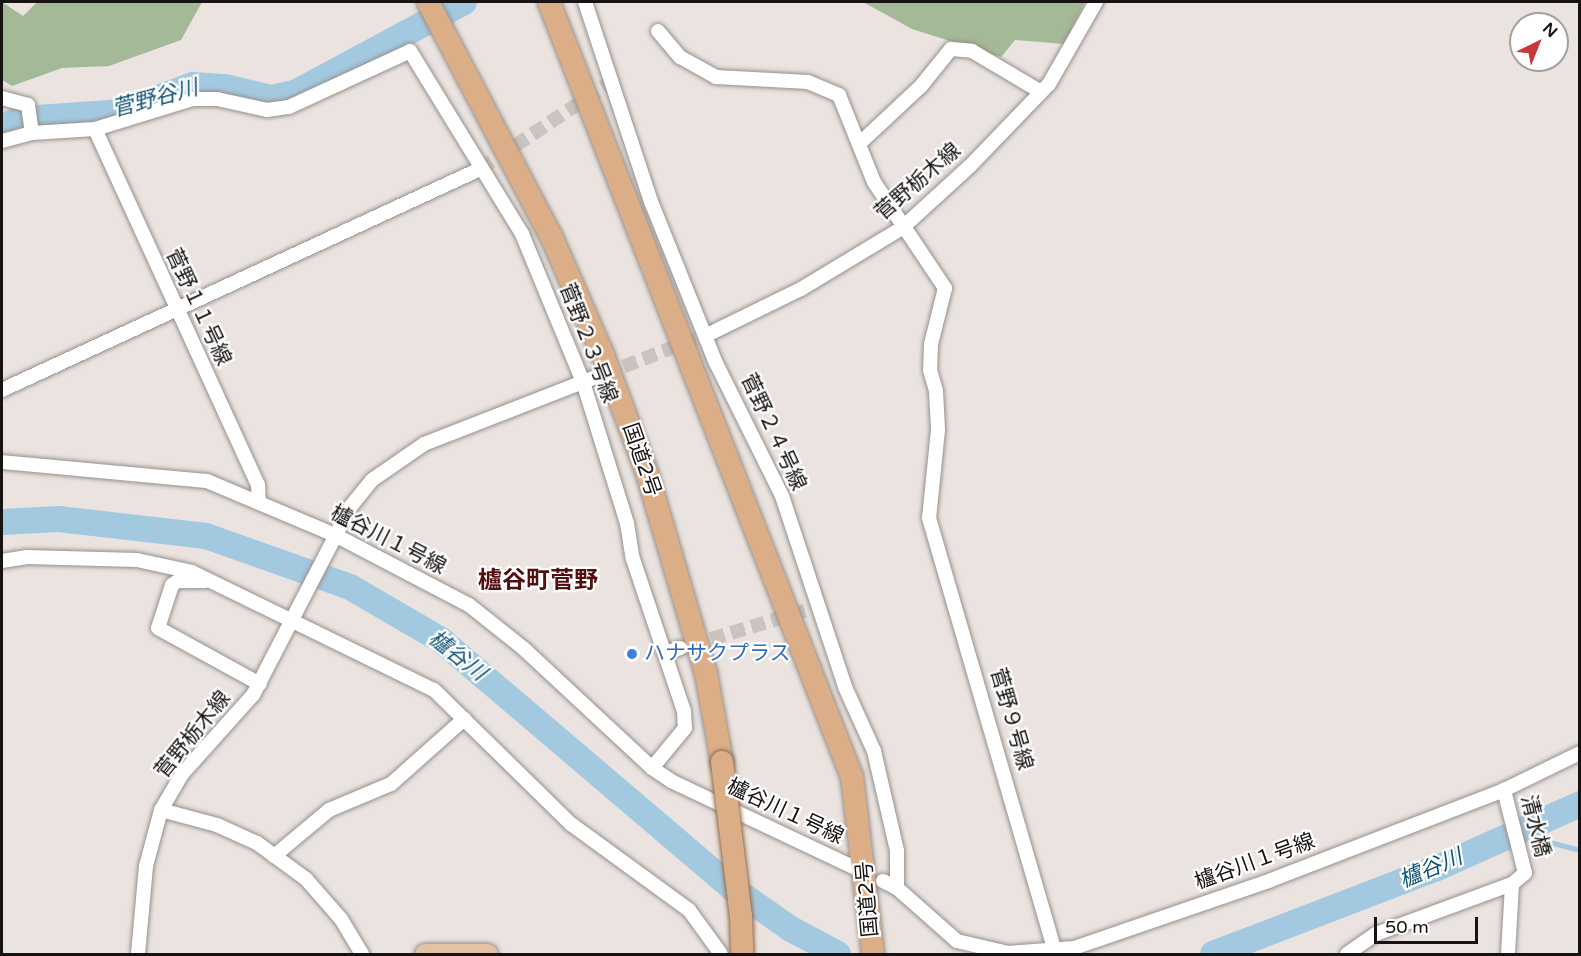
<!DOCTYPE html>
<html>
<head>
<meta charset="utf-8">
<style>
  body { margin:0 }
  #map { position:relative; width:1581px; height:956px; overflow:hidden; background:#eae3df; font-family:"Varela Round","Noto Sans JP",sans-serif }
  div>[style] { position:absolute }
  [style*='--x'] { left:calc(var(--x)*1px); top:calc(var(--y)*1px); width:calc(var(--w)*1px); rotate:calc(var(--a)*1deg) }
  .forest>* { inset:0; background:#a4b997 }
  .stream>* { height:4.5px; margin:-2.25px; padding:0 2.25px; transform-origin:2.25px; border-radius:2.25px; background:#a3c9e1 }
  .river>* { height:26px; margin:-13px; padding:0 13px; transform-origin:13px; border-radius:13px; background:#a3c9e1 }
  .minor-tunnel>* { height:14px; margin-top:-7px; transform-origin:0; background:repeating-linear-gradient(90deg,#cac4c0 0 14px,transparent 0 21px) }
  .roads { filter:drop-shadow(0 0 2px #96908c) drop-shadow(0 0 2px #96908c) }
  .minor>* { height:14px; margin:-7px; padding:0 7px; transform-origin:7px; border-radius:7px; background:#fff }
  .primary>* { height:21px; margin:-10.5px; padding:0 10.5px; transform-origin:10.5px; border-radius:10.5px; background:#e5c2a5 }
  .trunk>* { height:22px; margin:-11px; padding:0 11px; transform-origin:11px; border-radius:11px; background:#dcae87 }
  .bridges { filter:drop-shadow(0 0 2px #916b4b) drop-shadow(0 0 2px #916b4b) }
  .trunk-bridge>* { height:22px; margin:-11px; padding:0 11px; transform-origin:11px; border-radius:11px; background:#dcae87 }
  .dots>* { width:16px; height:16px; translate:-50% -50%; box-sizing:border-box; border:3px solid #fff; border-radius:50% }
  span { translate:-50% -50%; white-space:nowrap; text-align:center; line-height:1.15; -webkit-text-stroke:4.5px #fff; paint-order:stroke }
  .street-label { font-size:21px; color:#161312 }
  .shop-label { font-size:21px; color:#366cbe }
  .left { translate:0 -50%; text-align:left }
  .water-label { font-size:22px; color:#115475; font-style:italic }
  .quarter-label { font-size:24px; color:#540f11; font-weight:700 }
  .frame { position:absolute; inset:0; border:3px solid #161312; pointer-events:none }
  .north { position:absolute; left:1509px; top:12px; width:60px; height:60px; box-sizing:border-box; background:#fff; border:2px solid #a2a1a0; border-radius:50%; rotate:43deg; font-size:16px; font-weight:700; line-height:24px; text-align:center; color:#161312 }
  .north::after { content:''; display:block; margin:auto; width:21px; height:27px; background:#c73839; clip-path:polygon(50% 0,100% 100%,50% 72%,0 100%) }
  .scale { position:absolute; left:1374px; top:917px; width:104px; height:27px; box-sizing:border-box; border:3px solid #161312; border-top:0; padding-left:8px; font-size:18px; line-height:21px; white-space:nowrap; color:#161312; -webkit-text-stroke:4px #fff; paint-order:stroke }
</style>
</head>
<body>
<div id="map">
  <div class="forest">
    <div style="clip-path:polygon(2px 2px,23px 16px,37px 2px,202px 2px,181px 40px,109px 66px,62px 68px,12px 86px,2px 80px)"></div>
    <div style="clip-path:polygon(863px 2px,1085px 2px,1064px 44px,1015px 40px,1001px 57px,912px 29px)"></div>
  </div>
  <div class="stream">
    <div style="--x:1523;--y:828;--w:15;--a:42"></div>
    <div style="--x:1534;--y:838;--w:48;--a:14.6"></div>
  </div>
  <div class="river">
    <div style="--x:2;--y:126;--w:21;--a:-19"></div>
    <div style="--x:22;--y:119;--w:99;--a:-4"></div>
    <div style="--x:121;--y:112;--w:77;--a:-20.6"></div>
    <div style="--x:193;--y:85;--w:32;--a:4"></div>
    <div style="--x:225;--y:87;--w:47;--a:13.4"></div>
    <div style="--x:271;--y:98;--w:25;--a:-12"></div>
    <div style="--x:295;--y:93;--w:192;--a:-28.3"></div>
    <div style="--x:2;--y:522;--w:57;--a:-3"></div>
    <div style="--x:59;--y:519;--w:148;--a:6.6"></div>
    <div style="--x:206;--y:536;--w:153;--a:19.5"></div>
    <div style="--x:350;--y:587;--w:105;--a:30.2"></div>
    <div style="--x:441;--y:640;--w:382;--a:40.4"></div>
    <div style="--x:732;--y:888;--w:72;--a:34.8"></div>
    <div style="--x:791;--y:929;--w:53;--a:28"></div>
    <div style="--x:1213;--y:954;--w:238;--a:-21"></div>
    <div style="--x:1435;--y:869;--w:159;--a:-24.1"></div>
  </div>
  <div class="minor-tunnel">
    <div style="--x:480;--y:169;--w:161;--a:-33.6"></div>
    <div style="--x:604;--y:374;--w:115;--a:-21"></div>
    <div style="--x:691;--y:645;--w:124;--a:-16.8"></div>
  </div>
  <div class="roads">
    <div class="minor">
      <div style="--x:585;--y:2;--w:213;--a:71.7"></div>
      <div style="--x:652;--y:204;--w:169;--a:68.1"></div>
      <div style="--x:715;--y:361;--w:151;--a:63.6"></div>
      <div style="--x:782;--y:496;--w:201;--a:71.7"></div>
      <div style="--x:845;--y:687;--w:70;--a:65.6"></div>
      <div style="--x:874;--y:751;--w:103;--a:77"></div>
      <div style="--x:897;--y:851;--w:37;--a:90"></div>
      <div style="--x:658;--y:31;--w:34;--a:50"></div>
      <div style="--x:680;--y:57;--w:41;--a:29.1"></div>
      <div style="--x:716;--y:77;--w:92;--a:3.1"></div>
      <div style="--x:808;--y:82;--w:34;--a:23"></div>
      <div style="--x:839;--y:95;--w:94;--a:68.1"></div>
      <div style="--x:874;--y:182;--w:128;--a:56.2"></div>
      <div style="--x:945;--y:288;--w:58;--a:104"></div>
      <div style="--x:931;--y:344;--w:26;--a:92"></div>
      <div style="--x:930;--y:370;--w:22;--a:74"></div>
      <div style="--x:936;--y:391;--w:39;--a:87"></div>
      <div style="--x:938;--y:430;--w:88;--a:95.8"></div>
      <div style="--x:929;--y:518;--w:454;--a:73.8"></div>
      <div style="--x:2;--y:98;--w:27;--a:15"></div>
      <div style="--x:28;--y:105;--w:28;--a:82"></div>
      <div style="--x:95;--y:129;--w:392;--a:65.4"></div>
      <div style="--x:258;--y:485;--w:18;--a:87"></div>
      <div style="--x:2;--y:141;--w:31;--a:-15"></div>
      <div style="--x:32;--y:133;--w:63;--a:-3.6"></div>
      <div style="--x:95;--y:129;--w:102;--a:-17"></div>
      <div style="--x:193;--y:99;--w:24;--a:0"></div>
      <div style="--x:217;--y:99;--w:51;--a:12.4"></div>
      <div style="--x:267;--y:110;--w:22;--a:-8"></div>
      <div style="--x:289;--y:107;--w:133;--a:-24.8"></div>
      <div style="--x:410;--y:51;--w:215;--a:58.5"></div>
      <div style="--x:522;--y:234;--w:160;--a:67.6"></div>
      <div style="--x:583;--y:382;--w:148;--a:72.7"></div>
      <div style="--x:627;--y:523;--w:36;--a:81"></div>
      <div style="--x:633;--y:559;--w:160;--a:71.5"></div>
      <div style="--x:684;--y:711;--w:17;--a:87"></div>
      <div style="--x:685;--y:728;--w:52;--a:129.5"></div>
      <div style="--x:860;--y:143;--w:83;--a:-43.1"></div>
      <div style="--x:921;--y:86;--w:48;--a:-51"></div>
      <div style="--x:951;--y:49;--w:21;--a:5"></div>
      <div style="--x:972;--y:51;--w:80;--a:30.7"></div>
      <div style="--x:711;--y:333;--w:100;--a:-26.1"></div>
      <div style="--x:801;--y:289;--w:118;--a:-31.1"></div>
      <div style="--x:902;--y:228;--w:92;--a:-42.4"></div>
      <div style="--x:970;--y:166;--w:114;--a:-46.1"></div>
      <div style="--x:1049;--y:84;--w:95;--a:-60.2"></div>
      <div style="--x:2;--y:390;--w:527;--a:-24.81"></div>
      <div style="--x:2;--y:462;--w:206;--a:5.3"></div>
      <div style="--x:207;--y:481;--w:139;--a:22.9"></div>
      <div style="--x:335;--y:535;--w:151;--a:27.6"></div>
      <div style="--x:469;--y:605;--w:69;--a:38.5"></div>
      <div style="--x:523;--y:648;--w:176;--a:42.9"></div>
      <div style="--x:652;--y:768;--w:23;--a:34"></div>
      <div style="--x:671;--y:781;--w:206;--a:25.3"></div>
      <div style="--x:2;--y:561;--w:24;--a:-9"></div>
      <div style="--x:26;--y:557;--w:111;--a:1.5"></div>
      <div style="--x:137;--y:560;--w:56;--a:12.3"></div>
      <div style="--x:192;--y:572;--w:269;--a:26"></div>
      <div style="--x:434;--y:690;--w:192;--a:44.4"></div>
      <div style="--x:571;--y:824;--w:146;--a:36.1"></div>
      <div style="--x:689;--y:910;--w:54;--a:54"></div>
      <div style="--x:205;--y:581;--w:27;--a:180"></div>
      <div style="--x:178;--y:581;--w:7;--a:146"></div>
      <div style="--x:172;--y:585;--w:45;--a:108"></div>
      <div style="--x:158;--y:628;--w:116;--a:28.8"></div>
      <div style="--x:665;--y:653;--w:16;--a:-18"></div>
      <div style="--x:161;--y:810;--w:58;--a:15"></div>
      <div style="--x:217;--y:825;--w:44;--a:24.2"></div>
      <div style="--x:257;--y:843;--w:61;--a:36.3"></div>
      <div style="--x:306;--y:879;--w:53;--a:48.8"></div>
      <div style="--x:341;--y:919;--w:41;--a:59"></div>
      <div style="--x:274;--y:856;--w:72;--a:-39.9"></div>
      <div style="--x:329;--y:810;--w:67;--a:-22.8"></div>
      <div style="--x:391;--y:784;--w:98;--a:-41.7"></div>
      <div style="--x:883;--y:881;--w:16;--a:27"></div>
      <div style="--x:897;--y:888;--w:80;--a:41.5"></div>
      <div style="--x:957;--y:941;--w:52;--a:13.2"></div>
      <div style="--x:1008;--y:953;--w:66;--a:-4.3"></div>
      <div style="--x:1074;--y:948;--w:208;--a:-19"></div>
      <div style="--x:1271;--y:880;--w:250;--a:-21.1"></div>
      <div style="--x:1504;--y:790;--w:85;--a:-26"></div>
      <div style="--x:138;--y:954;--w:88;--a:-84.8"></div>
      <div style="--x:146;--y:866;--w:58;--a:-75"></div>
      <div style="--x:161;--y:810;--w:42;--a:-59.7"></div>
      <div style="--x:182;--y:774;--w:106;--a:-48.1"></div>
      <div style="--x:253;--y:695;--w:213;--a:-62.6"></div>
      <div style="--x:351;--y:506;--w:33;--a:-51"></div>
      <div style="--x:372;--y:480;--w:63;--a:-34.7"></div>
      <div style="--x:424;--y:444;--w:185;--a:-21.3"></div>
      <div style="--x:1347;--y:954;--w:35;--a:-35"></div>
      <div style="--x:1376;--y:934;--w:145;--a:-20.2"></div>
      <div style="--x:1512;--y:884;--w:17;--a:-40"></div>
      <div style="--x:1525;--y:873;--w:86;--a:-104.2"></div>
      <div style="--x:1508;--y:954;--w:70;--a:-86.7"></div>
    </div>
    <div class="primary">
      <div style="--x:425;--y:954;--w:62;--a:0"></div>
    </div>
    <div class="trunk">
      <div style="--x:428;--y:2;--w:267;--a:62.3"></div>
      <div style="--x:552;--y:238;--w:128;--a:66.4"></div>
      <div style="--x:603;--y:355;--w:126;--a:69.6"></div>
      <div style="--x:647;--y:473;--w:209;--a:73.6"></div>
      <div style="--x:706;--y:673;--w:90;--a:79.8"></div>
      <div style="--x:549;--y:2;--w:832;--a:68.65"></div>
      <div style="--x:852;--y:777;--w:178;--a:83.2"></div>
    </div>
  </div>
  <div class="bridges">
    <div class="trunk-bridge">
      <div style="--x:722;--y:762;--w:155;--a:83"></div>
      <div style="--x:741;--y:916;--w:38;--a:88"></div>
    </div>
  </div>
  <div class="dots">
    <div style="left:632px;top:654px;background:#3f7fe0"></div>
  </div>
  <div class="street-label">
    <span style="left:918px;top:182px;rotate:-41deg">菅野栃木線</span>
    <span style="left:198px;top:307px;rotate:65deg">菅野１１号線</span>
    <span style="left:588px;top:343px;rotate:69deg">菅野２３号線</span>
    <span style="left:773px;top:432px;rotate:65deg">菅野２４号線</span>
    <span style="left:641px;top:460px;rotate:71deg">国道2号</span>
    <span style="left:388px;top:540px;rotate:27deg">櫨谷川１号線</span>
    <span style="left:1011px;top:719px;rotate:74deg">菅野９号線</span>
    <span style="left:193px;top:735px;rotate:-51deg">菅野栃木線</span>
    <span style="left:785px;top:812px;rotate:25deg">櫨谷川１号線</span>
    <span style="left:1535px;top:826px;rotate:76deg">清水橋</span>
    <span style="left:1255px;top:862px;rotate:-20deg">櫨谷川１号線</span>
    <span style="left:868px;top:899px;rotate:-95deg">国道2号</span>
  </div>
  <div class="shop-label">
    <span class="left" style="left:644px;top:654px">ハナサクプラス</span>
  </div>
  <div class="water-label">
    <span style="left:155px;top:99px;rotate:-15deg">菅野谷川</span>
    <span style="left:457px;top:656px;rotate:38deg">櫨谷川</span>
    <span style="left:1431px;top:869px;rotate:-23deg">櫨谷川</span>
  </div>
  <div class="quarter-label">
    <span style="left:538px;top:581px">櫨谷町菅野</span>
  </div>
  <div class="frame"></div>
  <div class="north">N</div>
  <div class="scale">50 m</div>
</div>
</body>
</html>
